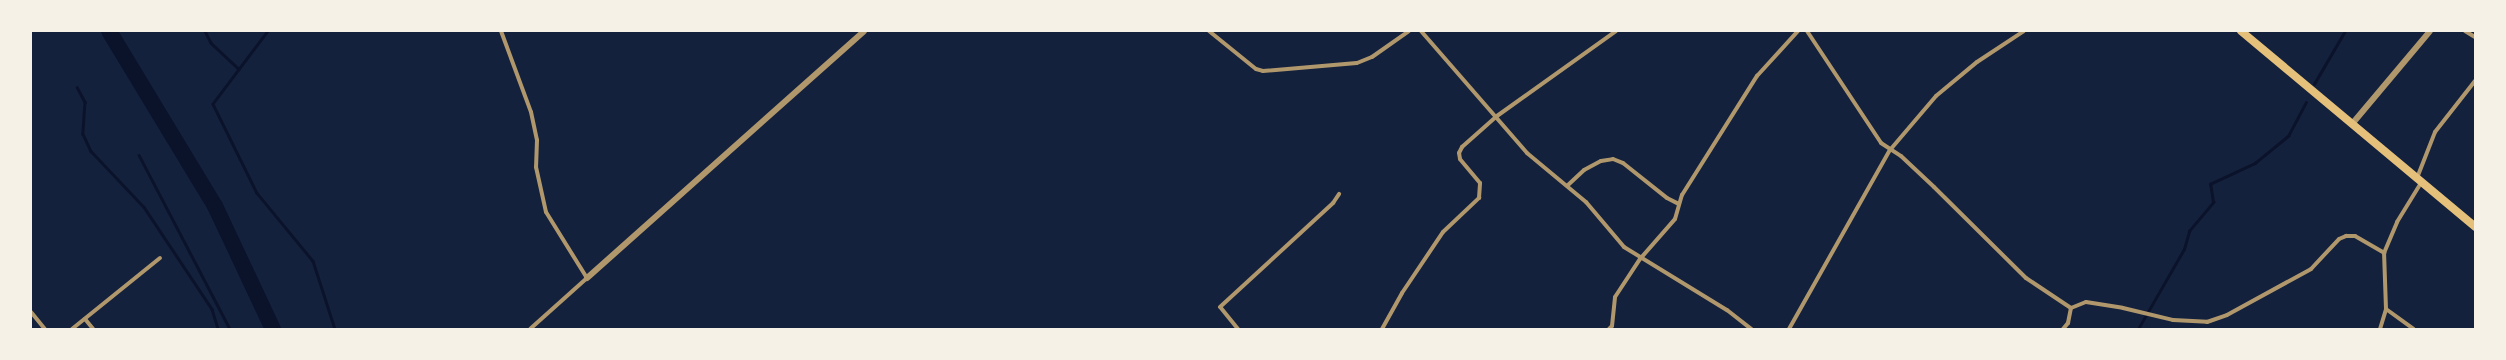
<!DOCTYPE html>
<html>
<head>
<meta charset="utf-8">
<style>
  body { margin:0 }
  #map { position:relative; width:2506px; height:360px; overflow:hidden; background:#14213d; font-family:Lora,serif }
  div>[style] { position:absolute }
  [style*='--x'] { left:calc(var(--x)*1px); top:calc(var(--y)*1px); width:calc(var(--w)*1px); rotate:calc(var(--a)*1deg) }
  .stream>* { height:2.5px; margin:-1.25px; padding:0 1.25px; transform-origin:1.25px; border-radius:1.25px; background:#0b132b }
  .river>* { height:16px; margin:-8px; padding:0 8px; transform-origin:8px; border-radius:8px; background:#0b132b }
  .minor>* { height:4px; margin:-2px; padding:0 2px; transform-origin:2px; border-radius:2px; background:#b1986c }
  .tertiary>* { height:6px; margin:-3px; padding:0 3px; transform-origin:3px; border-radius:3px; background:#b1986c }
  .trunk>* { height:8px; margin:-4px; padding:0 4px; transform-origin:4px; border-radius:4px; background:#e5c07b }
  span { translate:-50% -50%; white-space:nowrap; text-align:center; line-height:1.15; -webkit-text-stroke:4px #f6f1e7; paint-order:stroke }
  .frame { position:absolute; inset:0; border:32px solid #f6f1e7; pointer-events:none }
</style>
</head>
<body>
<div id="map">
  <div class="stream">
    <div style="--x:205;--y:31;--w:13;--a:63"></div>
    <div style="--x:211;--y:43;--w:38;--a:43"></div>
    <div style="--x:268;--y:31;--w:91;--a:127"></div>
    <div style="--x:213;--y:104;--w:99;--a:63.7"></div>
    <div style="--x:257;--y:193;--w:88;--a:50.5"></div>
    <div style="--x:313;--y:261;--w:71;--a:72.1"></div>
    <div style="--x:2314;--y:84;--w:61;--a:-59.7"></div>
    <div style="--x:77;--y:87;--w:17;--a:62"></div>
    <div style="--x:85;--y:102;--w:32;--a:94"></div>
    <div style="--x:83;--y:134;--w:19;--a:65"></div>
    <div style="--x:91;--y:151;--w:77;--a:46.6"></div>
    <div style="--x:144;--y:207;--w:123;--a:56.3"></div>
    <div style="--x:212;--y:309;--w:21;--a:73"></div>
    <div style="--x:139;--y:155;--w:196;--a:62.4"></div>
    <div style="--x:2138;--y:329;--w:92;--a:-60.1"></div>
    <div style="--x:2184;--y:249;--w:19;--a:-74"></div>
    <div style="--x:2189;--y:231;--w:38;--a:-50"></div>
    <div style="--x:2213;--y:202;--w:18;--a:-99"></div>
    <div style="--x:2210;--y:184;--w:50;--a:-25"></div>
    <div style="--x:2255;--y:163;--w:43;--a:-39.3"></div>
    <div style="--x:2288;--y:136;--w:38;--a:-62"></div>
  </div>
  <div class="river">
    <div style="--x:109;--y:31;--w:205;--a:58.8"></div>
    <div style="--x:215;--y:206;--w:136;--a:64.8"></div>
  </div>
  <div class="minor">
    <div style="--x:501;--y:31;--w:86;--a:69.7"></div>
    <div style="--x:531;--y:112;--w:29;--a:78"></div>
    <div style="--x:537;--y:140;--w:27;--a:92"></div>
    <div style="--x:536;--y:167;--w:46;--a:77.5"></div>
    <div style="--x:546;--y:212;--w:78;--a:58.2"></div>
    <div style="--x:587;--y:278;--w:76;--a:138.2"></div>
    <div style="--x:1209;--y:31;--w:60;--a:39"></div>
    <div style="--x:1256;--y:69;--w:7;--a:16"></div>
    <div style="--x:1263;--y:71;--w:94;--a:-4.9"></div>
    <div style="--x:1357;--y:63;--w:16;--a:-22"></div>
    <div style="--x:1372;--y:57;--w:45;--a:-35.1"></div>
    <div style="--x:1421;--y:31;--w:162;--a:49"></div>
    <div style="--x:1527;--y:153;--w:77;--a:39.7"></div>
    <div style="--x:1586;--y:202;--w:59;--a:49.8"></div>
    <div style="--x:1624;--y:247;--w:121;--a:31.5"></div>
    <div style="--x:1727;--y:310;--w:31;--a:38"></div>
    <div style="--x:1807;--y:31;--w:134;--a:56.5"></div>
    <div style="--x:1881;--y:143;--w:24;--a:33"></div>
    <div style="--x:1901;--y:156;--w:45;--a:43.2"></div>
    <div style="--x:1934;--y:187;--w:129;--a:44.7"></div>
    <div style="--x:2026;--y:278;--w:54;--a:33.7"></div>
    <div style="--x:2465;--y:31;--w:12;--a:31"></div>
    <div style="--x:2417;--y:178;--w:49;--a:-68.6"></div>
    <div style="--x:2435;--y:132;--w:65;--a:-51.9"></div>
    <div style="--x:1568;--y:185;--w:22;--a:-43"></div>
    <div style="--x:1584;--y:170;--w:19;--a:-28"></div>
    <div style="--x:1601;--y:161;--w:12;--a:-9"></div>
    <div style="--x:1613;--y:159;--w:11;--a:22"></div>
    <div style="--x:1623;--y:163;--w:56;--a:38.5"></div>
    <div style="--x:1667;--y:198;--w:13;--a:27"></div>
    <div style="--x:2071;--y:308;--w:16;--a:-22"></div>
    <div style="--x:2086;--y:302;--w:37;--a:9"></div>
    <div style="--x:2123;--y:308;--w:51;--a:13.5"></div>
    <div style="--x:2173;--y:320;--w:34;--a:3"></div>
    <div style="--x:2207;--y:322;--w:21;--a:-19"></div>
    <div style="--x:2227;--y:315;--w:96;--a:-28.7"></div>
    <div style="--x:2311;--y:269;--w:41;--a:-47"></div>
    <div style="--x:2339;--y:239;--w:8;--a:-23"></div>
    <div style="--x:2346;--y:236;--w:9;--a:0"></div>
    <div style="--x:2355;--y:236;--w:34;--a:30"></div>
    <div style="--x:2386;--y:309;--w:34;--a:36"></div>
    <div style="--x:31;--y:312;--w:22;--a:51"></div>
    <div style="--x:85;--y:319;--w:13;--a:51"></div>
    <div style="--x:72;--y:329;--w:113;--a:-38.9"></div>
    <div style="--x:1238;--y:329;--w:28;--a:-129"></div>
    <div style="--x:1220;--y:307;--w:154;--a:-42.6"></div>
    <div style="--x:1333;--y:203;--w:11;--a:-56"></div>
    <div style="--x:1382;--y:329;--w:41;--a:-60.9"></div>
    <div style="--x:1402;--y:293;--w:73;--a:-56.1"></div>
    <div style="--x:1443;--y:232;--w:50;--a:-43.4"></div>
    <div style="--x:1479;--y:198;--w:15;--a:-86"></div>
    <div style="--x:1480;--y:183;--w:31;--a:-130"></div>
    <div style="--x:1460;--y:159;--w:6;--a:-99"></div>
    <div style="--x:1459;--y:153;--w:7;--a:-63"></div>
    <div style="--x:1462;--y:147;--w:47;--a:-41.5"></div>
    <div style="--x:1497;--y:116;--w:146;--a:-35.5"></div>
    <div style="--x:1609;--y:329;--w:4;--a:-45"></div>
    <div style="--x:1612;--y:326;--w:29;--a:-84"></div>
    <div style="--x:1615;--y:297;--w:45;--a:-56.7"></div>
    <div style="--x:1640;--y:259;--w:53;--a:-48.8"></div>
    <div style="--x:1675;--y:219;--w:25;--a:-74"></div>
    <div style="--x:1682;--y:195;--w:141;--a:-57.8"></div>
    <div style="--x:1757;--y:76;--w:61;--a:-47.7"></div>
    <div style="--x:1789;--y:329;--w:206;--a:-60.6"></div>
    <div style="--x:1890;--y:150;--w:71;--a:-49.6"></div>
    <div style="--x:1936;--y:96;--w:53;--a:-39.7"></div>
    <div style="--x:1977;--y:62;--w:56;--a:-33.4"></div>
    <div style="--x:2063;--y:329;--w:8;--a:-50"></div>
    <div style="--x:2068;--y:323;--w:15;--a:-79"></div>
    <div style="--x:2380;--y:329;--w:21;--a:-73"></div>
    <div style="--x:2386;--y:309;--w:56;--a:-92"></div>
    <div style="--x:2384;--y:253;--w:34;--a:-67"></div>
    <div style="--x:2397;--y:222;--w:46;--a:-58.4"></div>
  </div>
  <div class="tertiary">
    <div style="--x:2352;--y:124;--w:121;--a:-50"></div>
    <div style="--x:587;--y:278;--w:371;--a:-41.7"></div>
  </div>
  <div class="trunk">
    <div style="--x:2241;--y:31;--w:305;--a:39.9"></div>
  </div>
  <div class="frame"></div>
</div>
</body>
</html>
